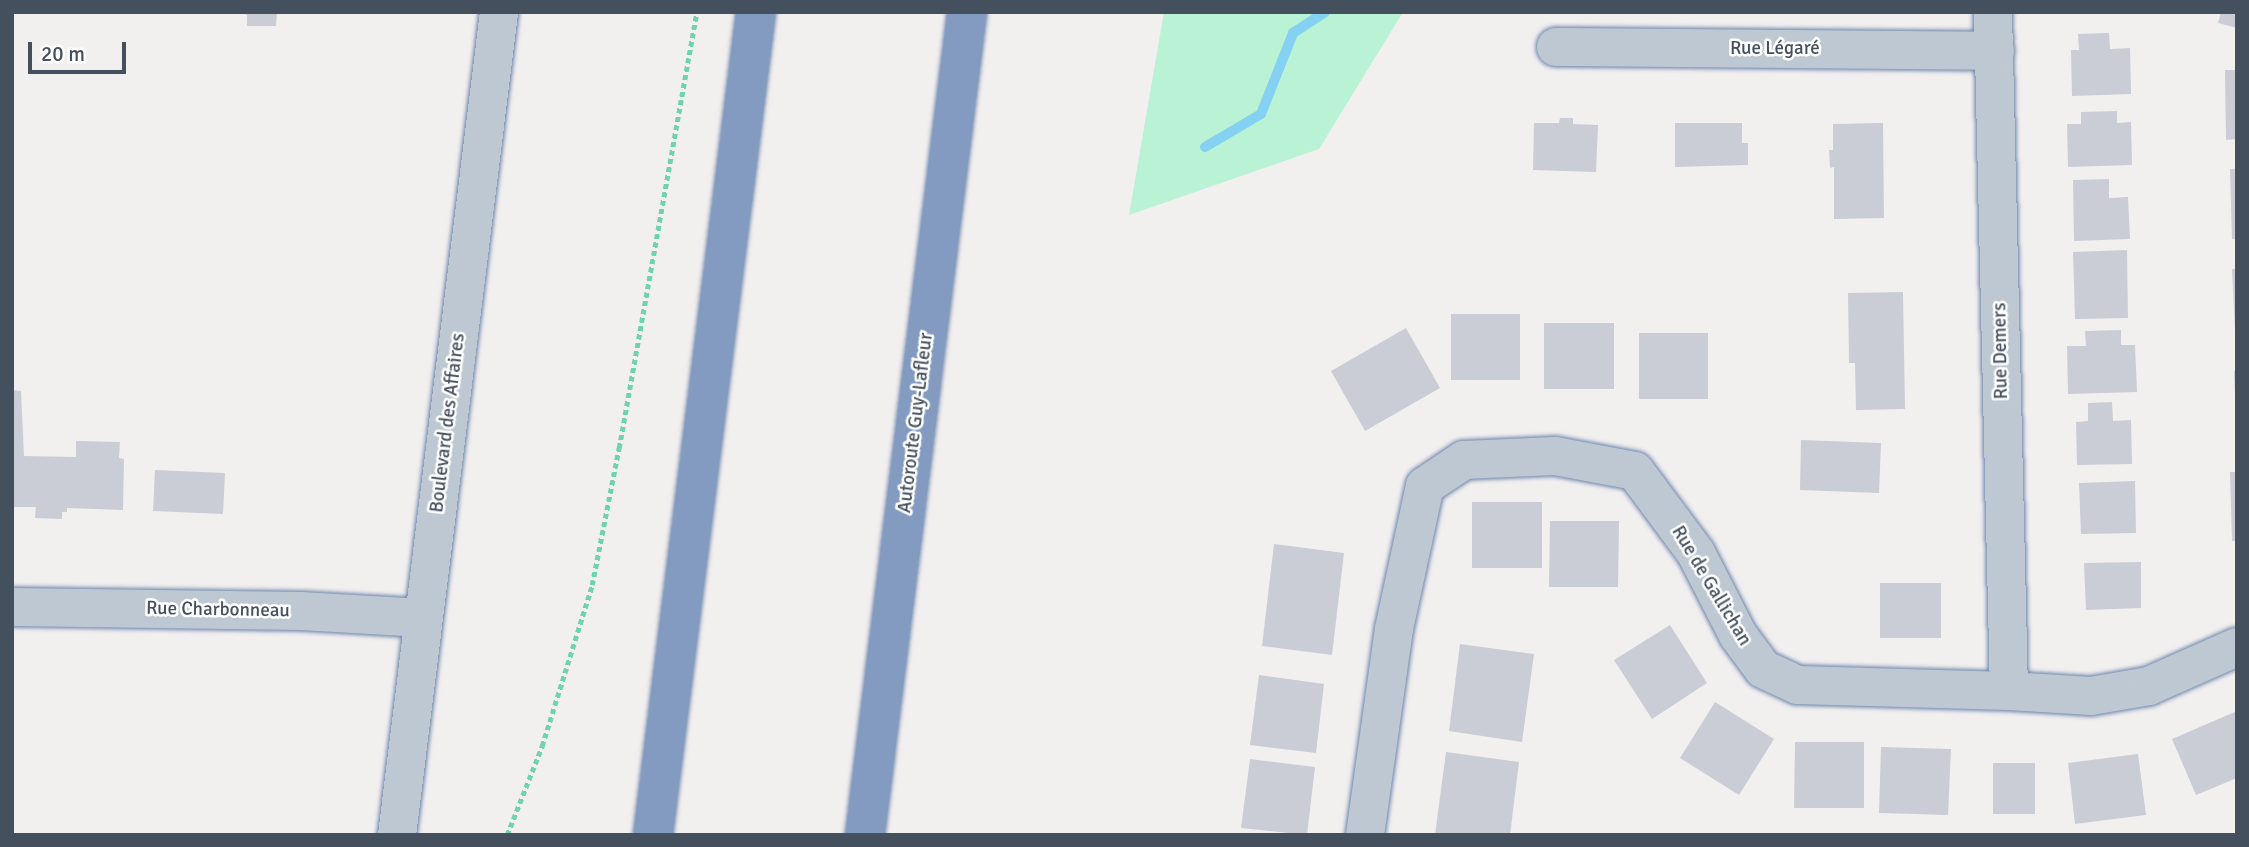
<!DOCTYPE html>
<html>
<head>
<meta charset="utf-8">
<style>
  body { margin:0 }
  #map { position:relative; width:2249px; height:847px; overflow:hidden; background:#f2efef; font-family:Signika,sans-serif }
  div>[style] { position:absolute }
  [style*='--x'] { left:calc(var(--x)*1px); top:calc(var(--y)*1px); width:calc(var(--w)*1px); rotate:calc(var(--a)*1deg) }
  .green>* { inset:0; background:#baf2d5 }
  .stream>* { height:10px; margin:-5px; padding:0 5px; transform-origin:5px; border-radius:5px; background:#84d1f2 }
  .building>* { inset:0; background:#cacdd5 }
  .path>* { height:4.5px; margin-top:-2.25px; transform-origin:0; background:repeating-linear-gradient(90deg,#6fd3ab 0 5px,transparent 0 8.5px) }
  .roads { filter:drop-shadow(0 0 2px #6e86ad) drop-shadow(0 0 2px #6e86ad) }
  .minor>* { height:38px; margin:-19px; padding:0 19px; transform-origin:19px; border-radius:19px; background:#bec8d2 }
  .highway>* { height:38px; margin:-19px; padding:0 19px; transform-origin:19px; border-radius:19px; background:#839bc1 }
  span { translate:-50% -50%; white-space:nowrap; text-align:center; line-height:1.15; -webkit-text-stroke:5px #fff; paint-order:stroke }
  .street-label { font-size:19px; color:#45505e }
  .frame { position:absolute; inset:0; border:14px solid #45505e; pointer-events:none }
  .scale { position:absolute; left:28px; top:42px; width:98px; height:32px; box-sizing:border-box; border:4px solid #45505e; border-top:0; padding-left:9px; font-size:21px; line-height:24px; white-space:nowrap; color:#45505e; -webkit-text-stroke:5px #fff; paint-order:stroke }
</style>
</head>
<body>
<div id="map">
  <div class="green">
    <div style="clip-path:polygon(1164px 12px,1403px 12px,1319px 149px,1129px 215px)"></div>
  </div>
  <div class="stream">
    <div style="--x:1205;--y:147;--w:65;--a:-30.5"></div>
    <div style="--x:1261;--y:114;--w:87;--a:-68.4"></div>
    <div style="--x:1293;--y:33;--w:38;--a:-33"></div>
  </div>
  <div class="building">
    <div style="clip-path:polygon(240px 12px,277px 12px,276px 26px,247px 26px,247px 15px)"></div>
    <div style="clip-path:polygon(2221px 12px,2237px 12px,2237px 28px,2218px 23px)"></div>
    <div style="clip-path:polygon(2109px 33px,2110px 49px,2130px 48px,2131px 94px,2072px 96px,2071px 50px,2079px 50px,2078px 34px)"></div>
    <div style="clip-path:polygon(2225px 70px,2237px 70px,2237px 139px,2226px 140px)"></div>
    <div style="clip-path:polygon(2117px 111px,2117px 123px,2131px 122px,2132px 165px,2068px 167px,2067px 124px,2081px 124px,2081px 112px)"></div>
    <div style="clip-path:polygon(1560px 118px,1573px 118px,1573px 124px,1598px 125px,1596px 172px,1533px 170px,1534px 123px,1559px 123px)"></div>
    <div style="clip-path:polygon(1675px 123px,1742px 123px,1742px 143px,1748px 143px,1748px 165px,1675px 167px)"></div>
    <div style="clip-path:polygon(1883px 123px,1884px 218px,1834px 219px,1834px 167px,1830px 168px,1829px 150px,1833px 150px,1833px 124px)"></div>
    <div style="clip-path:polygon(2230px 169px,2237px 169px,2237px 239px,2232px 239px)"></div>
    <div style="clip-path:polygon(2109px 179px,2109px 198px,2128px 197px,2130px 239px,2074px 241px,2073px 180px)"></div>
    <div style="clip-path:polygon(2127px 250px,2128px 318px,2075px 319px,2073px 252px)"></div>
    <div style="clip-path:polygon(2232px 269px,2237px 269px,2237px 331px,2235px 331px)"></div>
    <div style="clip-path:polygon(1903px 292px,1905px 409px,1856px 410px,1855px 363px,1849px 363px,1848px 293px)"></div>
    <div style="clip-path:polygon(1451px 314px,1520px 314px,1520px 380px,1451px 380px)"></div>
    <div style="clip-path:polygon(1544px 323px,1614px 323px,1614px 389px,1544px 389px)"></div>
    <div style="clip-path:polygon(1406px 328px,1440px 388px,1365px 431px,1331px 371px)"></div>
    <div style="clip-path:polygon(2121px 330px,2121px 345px,2135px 345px,2137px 392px,2068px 394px,2067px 346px,2086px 346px,2085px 331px)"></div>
    <div style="clip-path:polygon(1639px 333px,1708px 333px,1708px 399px,1639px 399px)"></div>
    <div style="clip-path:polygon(2234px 371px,2237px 371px,2237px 395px,2235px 396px)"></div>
    <div style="clip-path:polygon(12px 390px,21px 391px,24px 456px,76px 457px,76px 441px,120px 442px,119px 458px,124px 459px,123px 510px,67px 508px,67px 512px,62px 512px,62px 519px,35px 518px,36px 507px,12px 507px)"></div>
    <div style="clip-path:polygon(2112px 402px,2113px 421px,2131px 420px,2132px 464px,2077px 465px,2076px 422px,2088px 421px,2088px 403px)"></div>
    <div style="clip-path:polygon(1801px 440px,1881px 443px,1879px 493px,1800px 490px)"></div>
    <div style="clip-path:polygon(155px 470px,225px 473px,223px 514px,153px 511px)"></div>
    <div style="clip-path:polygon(2230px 472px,2237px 472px,2237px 541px,2232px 541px)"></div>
    <div style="clip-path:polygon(2135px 481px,2136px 533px,2081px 534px,2079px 483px)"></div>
    <div style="clip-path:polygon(1472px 502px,1542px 502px,1542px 568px,1472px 568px)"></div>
    <div style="clip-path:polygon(1550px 521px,1619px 521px,1618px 587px,1549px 587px)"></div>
    <div style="clip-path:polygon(1274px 544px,1344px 553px,1332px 655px,1262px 646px)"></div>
    <div style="clip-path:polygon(2141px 562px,2141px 608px,2086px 610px,2084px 563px)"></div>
    <div style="clip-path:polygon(1880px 583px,1941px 583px,1941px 638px,1880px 638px)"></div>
    <div style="clip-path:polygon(1670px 625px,1707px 683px,1652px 719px,1614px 660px)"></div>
    <div style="clip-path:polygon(1460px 644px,1534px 654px,1522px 742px,1449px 731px)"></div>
    <div style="clip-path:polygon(1259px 675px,1324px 684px,1316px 753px,1250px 745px)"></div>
    <div style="clip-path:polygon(1715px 702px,1774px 739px,1739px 795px,1680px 758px)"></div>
    <div style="clip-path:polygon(2237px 711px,2237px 778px,2196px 795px,2172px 739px)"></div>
    <div style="clip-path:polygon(1795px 742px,1864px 742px,1864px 808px,1794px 808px)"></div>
    <div style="clip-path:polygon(1881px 747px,1951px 749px,1948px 815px,1879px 813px)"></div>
    <div style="clip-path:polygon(1446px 752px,1519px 762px,1510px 835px,1435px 835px)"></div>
    <div style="clip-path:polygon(2138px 754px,2146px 815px,2075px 824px,2068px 763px)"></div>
    <div style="clip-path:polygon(1250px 759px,1315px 767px,1307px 835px,1241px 828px)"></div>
    <div style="clip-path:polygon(1993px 763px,2035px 763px,2035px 814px,1993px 814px)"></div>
  </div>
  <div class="path">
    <div style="--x:507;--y:835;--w:96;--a:-68.5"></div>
    <div style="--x:542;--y:746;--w:169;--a:-72.7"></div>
    <div style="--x:592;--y:585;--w:140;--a:-78.9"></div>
    <div style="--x:619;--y:448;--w:443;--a:-79.9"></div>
  </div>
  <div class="roads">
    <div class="minor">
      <div style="--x:1993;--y:12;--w:679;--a:88.65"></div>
      <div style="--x:1556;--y:47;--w:439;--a:0.5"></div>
      <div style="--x:12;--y:607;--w:289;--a:0.8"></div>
      <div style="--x:301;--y:611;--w:122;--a:3.3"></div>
      <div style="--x:397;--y:835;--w:829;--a:-82.93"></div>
      <div style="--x:1365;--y:835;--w:208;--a:-82"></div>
      <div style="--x:1394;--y:629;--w:146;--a:-77.8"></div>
      <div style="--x:1425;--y:486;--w:47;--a:-33.7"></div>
      <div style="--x:1464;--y:460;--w:91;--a:-2.5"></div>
      <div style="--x:1555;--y:456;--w:81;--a:10.6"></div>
      <div style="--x:1635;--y:471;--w:102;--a:53.4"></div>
      <div style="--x:1696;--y:553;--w:92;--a:62.9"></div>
      <div style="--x:1738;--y:635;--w:42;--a:53.7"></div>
      <div style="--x:1763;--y:669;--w:38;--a:25"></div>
      <div style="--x:1798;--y:685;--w:211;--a:1.6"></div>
      <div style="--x:2009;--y:691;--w:82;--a:3.5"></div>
      <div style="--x:2091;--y:696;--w:59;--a:-9.8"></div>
      <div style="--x:2149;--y:686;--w:96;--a:-23.9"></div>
    </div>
    <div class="highway">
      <div style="--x:653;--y:835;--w:829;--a:-82.87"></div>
      <div style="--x:865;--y:835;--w:829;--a:-82.93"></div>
    </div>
  </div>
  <div class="street-label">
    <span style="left:1775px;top:49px">Rue Légaré</span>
    <span style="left:2001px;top:351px;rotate:-91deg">Rue Demers</span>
    <span style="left:448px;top:423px;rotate:-83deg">Boulevard des Affaires</span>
    <span style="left:916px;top:423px;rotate:-83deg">Autoroute Guy-Lafleur</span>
    <span style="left:1711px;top:586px;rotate:59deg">Rue de Gallichan</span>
    <span style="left:218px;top:610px;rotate:1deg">Rue Charbonneau</span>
  </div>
  <div class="frame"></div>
  <div class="scale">20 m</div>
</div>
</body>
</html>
